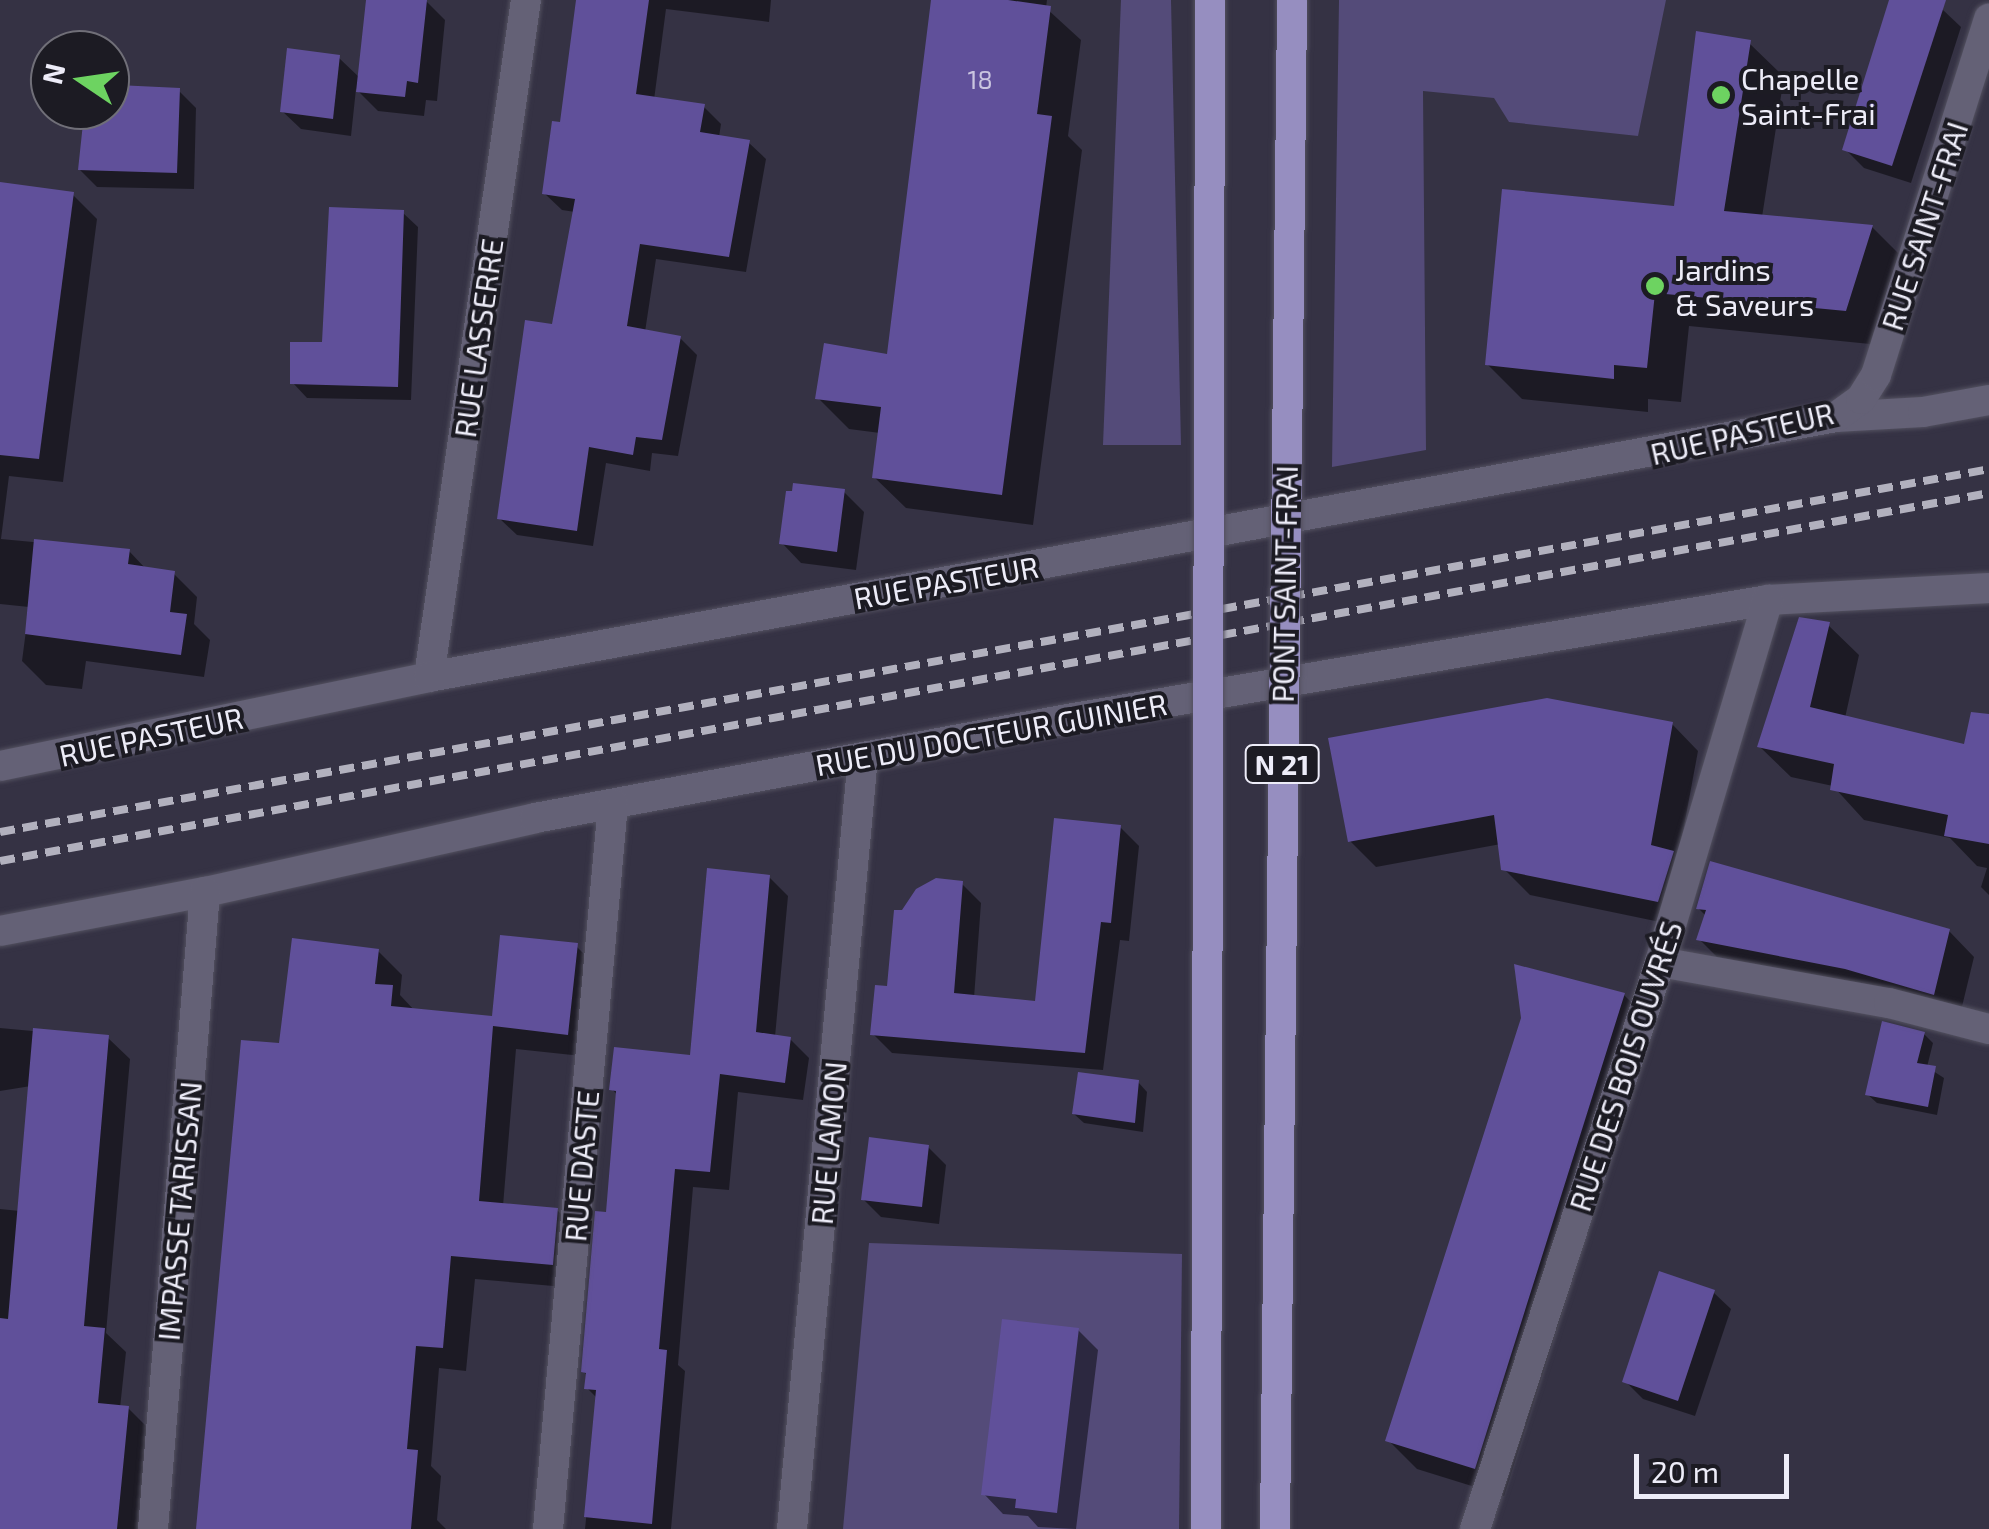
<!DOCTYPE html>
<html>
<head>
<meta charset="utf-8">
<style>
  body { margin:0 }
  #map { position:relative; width:1989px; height:1529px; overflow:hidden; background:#353244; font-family:"Exo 2",sans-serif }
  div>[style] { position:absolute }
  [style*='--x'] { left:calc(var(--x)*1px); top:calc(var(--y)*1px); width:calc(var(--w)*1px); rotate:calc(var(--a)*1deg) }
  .green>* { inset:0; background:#544b79 }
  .shadow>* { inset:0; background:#0007 }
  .building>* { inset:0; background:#60509a }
  .roads { filter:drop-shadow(0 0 2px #535160) drop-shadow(0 0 2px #535160) }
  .minor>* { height:30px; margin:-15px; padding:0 15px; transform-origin:15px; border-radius:15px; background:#646176 }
  .rail>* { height:8px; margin-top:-4px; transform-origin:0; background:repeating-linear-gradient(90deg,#b2b1be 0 15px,transparent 0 23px) }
  .bridges { filter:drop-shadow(0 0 2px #535160) drop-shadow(0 0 2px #535160) }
  .major-bridge>* { height:30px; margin:-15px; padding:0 15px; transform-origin:15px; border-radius:15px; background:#968ec0 }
  .dots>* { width:28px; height:28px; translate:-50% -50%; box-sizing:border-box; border:5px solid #1c1b23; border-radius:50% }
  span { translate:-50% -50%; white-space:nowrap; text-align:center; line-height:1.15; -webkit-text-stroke:8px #1c1b23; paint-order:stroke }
  .number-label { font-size:25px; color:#cac5e0 }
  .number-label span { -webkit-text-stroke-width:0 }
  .shield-label span { padding:2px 8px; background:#1c1b23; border:2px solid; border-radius:8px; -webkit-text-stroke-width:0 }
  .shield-label { font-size:28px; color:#edecf8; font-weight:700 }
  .poi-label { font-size:30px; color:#edecf8 }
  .left { translate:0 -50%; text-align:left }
  .street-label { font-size:30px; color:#edecf8 }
  .north { position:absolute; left:30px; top:30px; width:100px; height:100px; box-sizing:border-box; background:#1c1b23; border:2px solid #706f78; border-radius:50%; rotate:283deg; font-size:28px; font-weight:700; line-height:40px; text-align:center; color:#edecf8 }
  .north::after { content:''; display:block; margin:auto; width:35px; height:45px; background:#6dd361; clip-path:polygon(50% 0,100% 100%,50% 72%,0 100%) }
  .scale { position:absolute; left:1634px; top:1454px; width:155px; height:45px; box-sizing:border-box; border:5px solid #edecf8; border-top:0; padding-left:12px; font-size:30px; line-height:35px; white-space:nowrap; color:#edecf8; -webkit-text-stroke:8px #1c1b23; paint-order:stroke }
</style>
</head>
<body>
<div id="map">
  <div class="green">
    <div style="clip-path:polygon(1121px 0,1171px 0,1181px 445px,1103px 445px)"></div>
    <div style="clip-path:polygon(1339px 0,1666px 0,1638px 136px,1509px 122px,1494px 98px,1423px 91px,1426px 450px,1332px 467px)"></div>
    <div style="clip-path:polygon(869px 1243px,1182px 1254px,1179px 1529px,843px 1529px)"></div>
  </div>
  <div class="shadow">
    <div style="clip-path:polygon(368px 0,426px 1px,445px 20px,437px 101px,426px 100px,424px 116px,378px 111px,356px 89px,351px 136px,301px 129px,282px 111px,339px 58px,360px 78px)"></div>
    <div style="clip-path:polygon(579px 0,771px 0,769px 22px,666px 9px,654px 100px,703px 106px,721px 124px,719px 137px,748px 142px,766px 159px,746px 272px,656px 259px,645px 332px,680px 338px,697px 355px,678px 456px,652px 453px,650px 471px,606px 463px,593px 546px,517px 535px,499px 518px,554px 326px,575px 212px,562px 210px,544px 193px,562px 125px)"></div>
    <div style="clip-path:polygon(935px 0,1047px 0,1046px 8px,1081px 40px,1068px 136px,1082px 150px,1033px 525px,906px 508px,874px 477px,880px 433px,849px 429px,818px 398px,889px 357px)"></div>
    <div style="clip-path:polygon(1891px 0,1915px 0,1942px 9px,1961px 27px,1911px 183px,1864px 168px,1845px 149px)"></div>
    <div style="clip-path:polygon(1749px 43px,1784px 77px,1762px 217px,1872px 227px,1907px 262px,1880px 345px,1689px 326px,1681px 402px,1648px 399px,1648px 412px,1522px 399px,1487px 364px,1676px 208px)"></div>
    <div style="clip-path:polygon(179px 91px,196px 108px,194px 189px,97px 187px,80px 170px,118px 117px)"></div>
    <div style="clip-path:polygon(0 185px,73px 195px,97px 219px,63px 482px,9px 476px,1px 539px,129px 551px,146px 569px,173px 573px,197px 597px,194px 624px,210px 640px,204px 677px,86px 661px,82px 689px,46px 685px,22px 661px,29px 607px,0 604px)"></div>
    <div style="clip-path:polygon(403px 213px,418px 227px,411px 400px,307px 398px,293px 383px,324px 345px)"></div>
    <div style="clip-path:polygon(844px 492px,864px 512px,856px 570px,801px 563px,782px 543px)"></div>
    <div style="clip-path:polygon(1828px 625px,1859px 655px,1845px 718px,1989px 752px,1989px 895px,1981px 887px,1987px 868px,1977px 866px,1950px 838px,1864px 820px,1833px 786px,1791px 777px,1760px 747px)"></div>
    <div style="clip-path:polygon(1672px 724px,1698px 751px,1678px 859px,1684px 927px,1530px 895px,1504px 869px,1501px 844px,1376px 867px,1350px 841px)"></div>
    <div style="clip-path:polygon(1120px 827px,1139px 846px,1129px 941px,1120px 940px,1103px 1070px,892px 1053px,873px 1034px,889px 989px,903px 913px,962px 884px,981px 903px,974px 998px,1037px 1004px)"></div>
    <div style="clip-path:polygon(769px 877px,788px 896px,775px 1037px,790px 1039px,809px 1058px,803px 1100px,738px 1092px,729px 1190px,693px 1187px,678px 1365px,685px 1371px,671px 1529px,585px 1529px,598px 1399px,587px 1388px,588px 1376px,583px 1371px,608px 1214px,618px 1096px,612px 1089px,692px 1058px)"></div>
    <div style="clip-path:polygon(1698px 908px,1949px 931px,1974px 957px,1959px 1019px,1724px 964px,1699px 939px,1706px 916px)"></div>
    <div style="clip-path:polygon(576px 946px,600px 970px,591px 1057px,516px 1049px,503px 1206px,557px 1210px,581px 1234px,576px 1288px,475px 1279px,466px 1371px,439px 1368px,431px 1466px,441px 1476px,437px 1520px,446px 1529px,199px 1529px,281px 1046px,378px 951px,402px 975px,400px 995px,415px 1011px,494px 1019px)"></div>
    <div style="clip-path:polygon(1624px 995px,1653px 1024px,1504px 1496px,1417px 1469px,1388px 1440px,1524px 1019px)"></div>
    <div style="clip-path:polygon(0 1028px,108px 1038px,130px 1059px,106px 1333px,126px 1352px,120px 1408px,128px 1408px,150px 1430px,140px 1529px,0 1529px,0 1209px,20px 1211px,31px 1086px,0 1091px)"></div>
    <div style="clip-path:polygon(1924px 1034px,1933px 1043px,1927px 1067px,1944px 1078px,1937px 1115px,1877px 1103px,1867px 1094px)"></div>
    <div style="clip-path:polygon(1138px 1082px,1147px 1092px,1143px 1132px,1084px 1123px,1074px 1114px)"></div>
    <div style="clip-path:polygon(928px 1147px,946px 1165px,939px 1224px,881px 1217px,863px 1199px)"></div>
    <div style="clip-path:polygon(1713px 1292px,1731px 1309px,1695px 1416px,1643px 1399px,1625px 1381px)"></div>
    <div style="clip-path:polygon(1078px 1330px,1098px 1350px,1076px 1529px,1038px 1527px,1028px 1516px,1003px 1514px,984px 1494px)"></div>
  </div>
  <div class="building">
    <div style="clip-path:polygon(366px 0,427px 0,418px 83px,407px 81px,405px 97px,356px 92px)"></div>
    <div style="clip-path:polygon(576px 0,649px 0,636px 94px,705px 104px,700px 132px,750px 140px,729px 257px,640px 244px,627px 326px,681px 336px,662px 440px,636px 437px,633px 455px,589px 447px,577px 531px,497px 519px,525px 320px,552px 324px,575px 199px,542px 194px,552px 121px,560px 122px)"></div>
    <div style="clip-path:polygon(931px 0,1008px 0,1051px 6px,1037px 114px,1052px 116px,1002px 495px,872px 478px,881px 407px,815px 399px,824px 343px,887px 354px)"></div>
    <div style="clip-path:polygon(1889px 0,1946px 0,1892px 166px,1842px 150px)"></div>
    <div style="clip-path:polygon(1696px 31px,1751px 40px,1724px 211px,1873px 225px,1846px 311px,1655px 293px,1647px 368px,1614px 365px,1614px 379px,1485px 365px,1502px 189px,1674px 206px)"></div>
    <div style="clip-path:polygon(287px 48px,340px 55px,333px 119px,280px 112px)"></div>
    <div style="clip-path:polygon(117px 85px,180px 88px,177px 173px,78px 170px,84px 114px,115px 114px)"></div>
    <div style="clip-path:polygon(0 182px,74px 192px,39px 459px,0 455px)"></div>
    <div style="clip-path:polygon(329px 207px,404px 210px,398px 387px,290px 384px,290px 342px,322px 342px)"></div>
    <div style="clip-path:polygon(793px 483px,845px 489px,837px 552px,779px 544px,786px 491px,792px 491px)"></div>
    <div style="clip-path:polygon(34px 539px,130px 549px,128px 564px,175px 571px,170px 612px,187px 614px,181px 655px,25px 634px)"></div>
    <div style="clip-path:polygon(1799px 617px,1830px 622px,1810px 707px,1964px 744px,1971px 712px,1989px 714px,1989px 844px,1944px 836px,1948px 815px,1830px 790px,1834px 764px,1757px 747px)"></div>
    <div style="clip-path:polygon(1547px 698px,1673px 722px,1651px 845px,1674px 851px,1658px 902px,1501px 870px,1494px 815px,1348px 842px,1328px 738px)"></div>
    <div style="clip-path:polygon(1054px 818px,1121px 825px,1111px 923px,1101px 922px,1085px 1053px,870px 1035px,875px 985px,887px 986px,894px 910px,902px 910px,916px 889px,936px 878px,963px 881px,954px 993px,1035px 1001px)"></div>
    <div style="clip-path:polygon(1710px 861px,1950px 929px,1934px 995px,1845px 969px,1696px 940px,1706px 910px,1696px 909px)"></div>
    <div style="clip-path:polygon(707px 868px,770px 875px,756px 1032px,791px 1037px,785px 1083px,720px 1074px,710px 1172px,675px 1169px,659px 1349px,667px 1350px,652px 1524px,584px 1517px,596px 1390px,584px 1389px,586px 1373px,581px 1372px,595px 1211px,606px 1212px,608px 1188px,616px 1091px,609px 1090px,614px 1047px,690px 1055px)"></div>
    <div style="clip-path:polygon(500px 935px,578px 943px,568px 1035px,493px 1026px,479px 1201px,558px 1208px,553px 1265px,451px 1256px,443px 1348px,416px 1346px,407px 1449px,418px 1450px,411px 1529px,196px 1529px,241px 1040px,279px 1043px,292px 938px,379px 949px,375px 984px,393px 985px,391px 1006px,492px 1016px)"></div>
    <div style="clip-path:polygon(1514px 964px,1625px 993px,1475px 1469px,1385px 1441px,1521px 1018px)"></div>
    <div style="clip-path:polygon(1882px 1021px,1925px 1032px,1917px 1063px,1936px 1066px,1928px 1107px,1865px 1095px)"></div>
    <div style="clip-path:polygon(33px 1028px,109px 1035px,84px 1326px,105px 1328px,98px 1403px,129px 1406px,117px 1529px,0 1529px,0 1318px,8px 1319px)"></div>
    <div style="clip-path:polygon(1078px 1072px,1139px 1080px,1135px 1123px,1072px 1114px)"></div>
    <div style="clip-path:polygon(869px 1137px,929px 1145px,922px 1207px,861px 1200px)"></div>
    <div style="clip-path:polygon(1659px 1271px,1715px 1290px,1678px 1401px,1622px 1382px)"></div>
    <div style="clip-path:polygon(1002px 1319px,1079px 1328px,1057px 1513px,1015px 1508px,1016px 1499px,981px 1495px)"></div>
  </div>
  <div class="roads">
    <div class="minor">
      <div style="--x:1836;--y:417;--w:87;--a:-3.3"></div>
      <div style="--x:1923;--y:412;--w:67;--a:-10.3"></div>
      <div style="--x:429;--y:677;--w:684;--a:-81.85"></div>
      <div style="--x:0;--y:766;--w:438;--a:-11.7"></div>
      <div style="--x:429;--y:677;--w:1431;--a:-10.47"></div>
      <div style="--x:1836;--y:417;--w:31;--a:-36"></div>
      <div style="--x:1861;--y:399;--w:28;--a:-58"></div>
      <div style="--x:1876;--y:375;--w:374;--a:-72.4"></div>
      <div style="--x:0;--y:931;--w:209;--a:-10.8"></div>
      <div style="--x:205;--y:892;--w:338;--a:-12.6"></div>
      <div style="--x:535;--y:818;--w:536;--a:-10.53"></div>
      <div style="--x:1062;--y:720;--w:716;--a:-9.65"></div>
      <div style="--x:1768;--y:600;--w:221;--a:-3.1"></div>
      <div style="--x:1660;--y:962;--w:233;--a:10.2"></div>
      <div style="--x:1889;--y:1003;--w:103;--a:14.6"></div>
      <div style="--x:153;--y:1529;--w:639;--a:-85.33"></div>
      <div style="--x:548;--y:1529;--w:728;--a:-84.88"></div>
      <div style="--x:792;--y:1529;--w:775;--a:-84.75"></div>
      <div style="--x:1475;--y:1529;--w:596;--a:-71.93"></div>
      <div style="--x:1660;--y:962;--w:378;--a:-73.4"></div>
    </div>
  </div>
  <div class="rail">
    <div style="--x:0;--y:832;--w:2022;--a:-10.34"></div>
    <div style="--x:0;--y:861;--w:2023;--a:-10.48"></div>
  </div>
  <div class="bridges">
    <div class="major-bridge">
      <div style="--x:1206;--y:1529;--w:1529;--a:-89.85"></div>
      <div style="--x:1275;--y:1529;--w:1529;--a:-89.36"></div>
    </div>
  </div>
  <div class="dots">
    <div style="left:1721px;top:95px;background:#6dd361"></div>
    <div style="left:1655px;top:286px;background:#6dd361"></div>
  </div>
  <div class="number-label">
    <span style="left:980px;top:79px">18</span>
  </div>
  <div class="shield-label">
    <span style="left:1282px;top:764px">N 21</span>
  </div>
  <div class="poi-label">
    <span class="left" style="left:1741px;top:95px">Chapelle<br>Saint-Frai</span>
    <span class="left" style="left:1675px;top:286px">Jardins<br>&amp; Saveurs</span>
  </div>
  <div class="street-label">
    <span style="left:1924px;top:226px;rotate:-72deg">RUE SAINT-FRAI</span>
    <span style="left:478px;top:338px;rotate:-82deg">RUE LASSERRE</span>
    <span style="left:1742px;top:433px;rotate:-13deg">RUE PASTEUR</span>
    <span style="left:946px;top:582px;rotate:-10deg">RUE PASTEUR</span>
    <span style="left:1284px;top:584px;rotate:-89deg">PONT SAINT-FRAI</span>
    <span style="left:991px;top:734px;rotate:-10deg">RUE DU DOCTEUR GUINIER</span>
    <span style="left:151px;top:736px;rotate:-12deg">RUE PASTEUR</span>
    <span style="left:1625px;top:1066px;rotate:-72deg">RUE DES BOIS OUVRÉS</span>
    <span style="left:828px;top:1143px;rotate:-85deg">RUE LAMON</span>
    <span style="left:581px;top:1166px;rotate:-85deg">RUE DASTE</span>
    <span style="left:179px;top:1211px;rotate:-85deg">IMPASSE TARISSAN</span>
  </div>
  <div class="north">N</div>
  <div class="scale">20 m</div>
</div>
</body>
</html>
